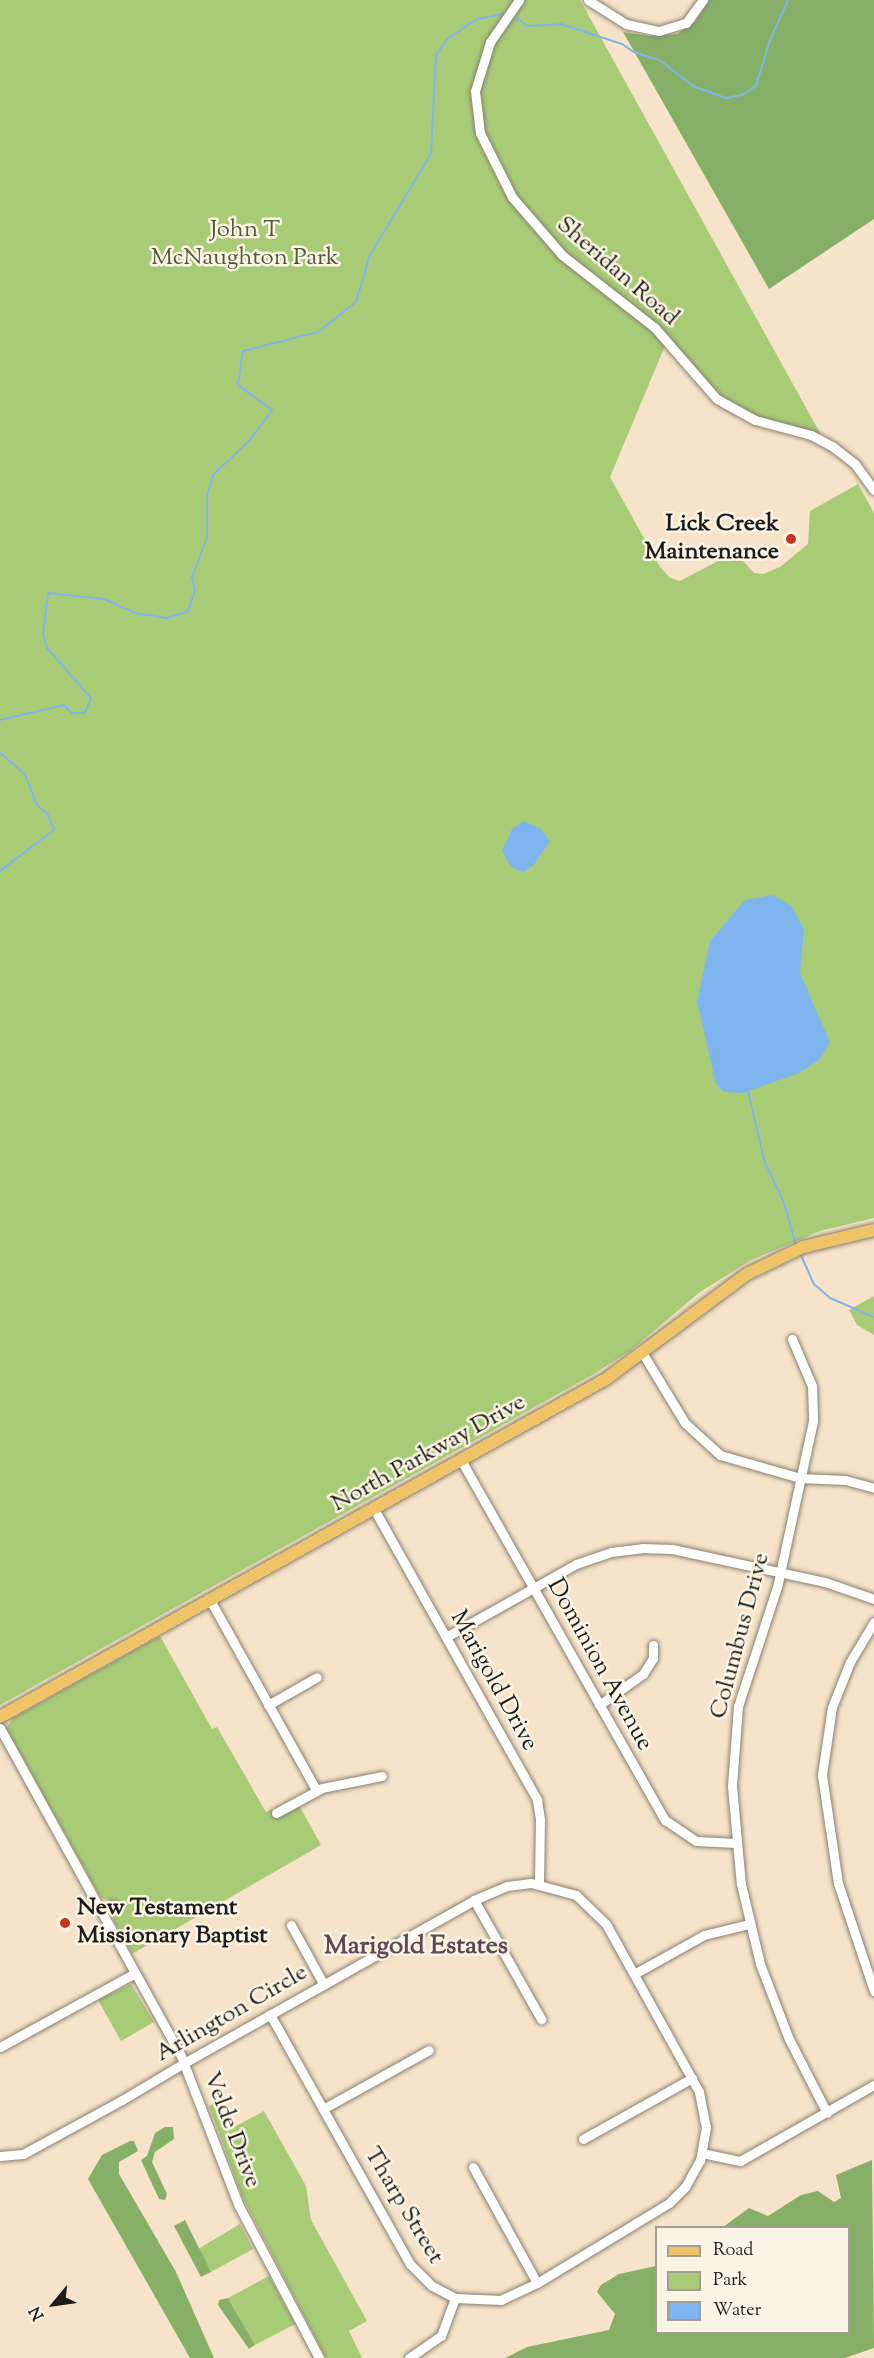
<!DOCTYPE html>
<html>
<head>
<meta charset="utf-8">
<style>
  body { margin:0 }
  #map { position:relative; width:874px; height:2358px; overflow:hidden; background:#f6e3c9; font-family:"Sorts Mill Goudy",serif }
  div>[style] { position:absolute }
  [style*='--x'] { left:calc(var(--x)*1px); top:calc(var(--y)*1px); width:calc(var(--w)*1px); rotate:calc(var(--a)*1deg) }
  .green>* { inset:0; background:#a8cc76 }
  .forest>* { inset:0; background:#86b067 }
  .water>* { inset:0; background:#7fb5ee }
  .stream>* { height:2px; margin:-1px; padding:0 1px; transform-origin:1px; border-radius:1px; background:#7fb5ee }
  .roads { filter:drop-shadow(0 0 2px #898072) drop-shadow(0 0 2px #898072) }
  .minor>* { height:9px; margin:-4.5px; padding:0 4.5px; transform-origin:4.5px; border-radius:4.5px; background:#fff }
  .major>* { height:12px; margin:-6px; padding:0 6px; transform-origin:6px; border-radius:6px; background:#efc469 }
  .dots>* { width:16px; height:16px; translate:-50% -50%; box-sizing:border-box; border:3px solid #fcf5e5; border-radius:50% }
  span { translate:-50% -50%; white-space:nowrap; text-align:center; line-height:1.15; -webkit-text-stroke:5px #fcf5e5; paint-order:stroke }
  .park-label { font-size:24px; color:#4d5a3c }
  .street-label { font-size:24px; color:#1c1c1c }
  .poi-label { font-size:24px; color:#1c1c1c; font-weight:700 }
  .right { translate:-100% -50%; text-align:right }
  .left { translate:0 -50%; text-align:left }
  .neighbourhood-label { font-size:26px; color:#5e4855; font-weight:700 }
  .legend { position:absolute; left:655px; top:2226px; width:195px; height:108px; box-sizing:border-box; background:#fcf5e5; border:2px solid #a29e95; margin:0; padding:8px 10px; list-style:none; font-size:18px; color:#1c1c1c }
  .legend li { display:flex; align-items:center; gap:12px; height:30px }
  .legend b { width:30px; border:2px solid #a29e95 }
  .north { position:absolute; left:24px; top:2274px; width:60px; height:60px; -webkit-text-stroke:4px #fcf5e5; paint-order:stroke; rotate:241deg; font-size:16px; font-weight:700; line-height:24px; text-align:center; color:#1c1c1c }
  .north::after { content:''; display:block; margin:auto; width:21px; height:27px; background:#1c1c1c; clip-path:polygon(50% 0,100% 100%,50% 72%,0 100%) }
</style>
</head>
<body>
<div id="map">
  <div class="green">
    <div style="clip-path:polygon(0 0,580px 0,825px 442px,732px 409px,667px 341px,610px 477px,660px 567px,670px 578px,680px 581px,735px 552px,754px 573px,763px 574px,780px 567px,808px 544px,810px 511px,858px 484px,874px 513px,874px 1218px,820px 1231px,751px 1260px,700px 1292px,630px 1351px,592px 1375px,0 1705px)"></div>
    <div style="clip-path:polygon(874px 1296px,874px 1335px,857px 1325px,849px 1310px)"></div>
    <div style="clip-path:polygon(160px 1636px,212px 1729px,217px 1727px,266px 1812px,272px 1809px,278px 1818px,300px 1807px,321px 1845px,132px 1954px,113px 1919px,115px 1910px,110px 1900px,101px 1898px,6px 1728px,13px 1718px)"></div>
    <div style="clip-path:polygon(131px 1984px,154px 2022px,121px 2041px,98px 2000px)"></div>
    <div style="clip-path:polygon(216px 2102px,227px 2131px,264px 2111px,306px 2186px,311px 2220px,367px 2321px,349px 2331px,362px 2358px,326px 2358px,242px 2196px,209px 2106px)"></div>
    <div style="clip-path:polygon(240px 2224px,253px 2249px,211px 2272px,198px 2249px)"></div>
    <div style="clip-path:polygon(269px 2276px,295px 2324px,255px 2345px,228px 2298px)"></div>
  </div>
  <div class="forest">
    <div style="clip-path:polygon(709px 0,874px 0,874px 219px,769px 289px,623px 32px,649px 36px,677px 34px,695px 22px)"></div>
    <div style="clip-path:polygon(165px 2127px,173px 2127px,174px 2139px,155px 2152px,152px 2162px,167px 2194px,165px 2200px,159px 2199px,141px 2160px,147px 2156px,155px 2133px)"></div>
    <div style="clip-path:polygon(130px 2141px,134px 2141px,138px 2151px,119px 2162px,119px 2174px,176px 2272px,214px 2358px,190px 2358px,88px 2179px,102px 2155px)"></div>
    <div style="clip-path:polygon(872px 2160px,874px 2348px,845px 2358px,505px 2358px,527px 2347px,609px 2330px,615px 2314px,597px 2292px,601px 2285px,619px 2274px,656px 2266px,656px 2332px,848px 2332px,848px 2228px,723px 2227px,749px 2208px,768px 2216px,801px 2195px,818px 2191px,834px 2202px,841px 2198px,836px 2175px)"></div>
    <div style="clip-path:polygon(185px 2220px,211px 2272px,201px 2277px,174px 2226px)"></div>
    <div style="clip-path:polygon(228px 2298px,255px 2345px,249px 2349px,218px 2305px,219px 2300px)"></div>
  </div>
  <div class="water">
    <div style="clip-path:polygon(523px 821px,541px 829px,550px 841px,533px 866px,523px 872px,511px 867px,502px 851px,512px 829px)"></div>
    <div style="clip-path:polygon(773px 895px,791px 906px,804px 929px,800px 973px,830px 1042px,819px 1060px,799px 1073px,743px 1093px,724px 1092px,716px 1084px,697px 1002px,710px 941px,745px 900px)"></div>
  </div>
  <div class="stream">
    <div style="--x:513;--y:15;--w:18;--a:38"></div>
    <div style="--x:527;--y:26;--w:34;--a:-3"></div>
    <div style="--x:561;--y:24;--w:64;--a:18.2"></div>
    <div style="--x:622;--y:44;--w:14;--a:34"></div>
    <div style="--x:634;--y:52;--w:28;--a:18"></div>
    <div style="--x:661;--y:61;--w:41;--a:38"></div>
    <div style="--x:693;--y:86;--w:35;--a:20"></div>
    <div style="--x:726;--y:98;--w:16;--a:-11"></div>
    <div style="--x:742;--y:95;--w:17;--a:-33"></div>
    <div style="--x:756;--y:86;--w:48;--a:-73.1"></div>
    <div style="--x:770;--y:40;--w:44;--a:-65.8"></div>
    <div style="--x:0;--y:720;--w:66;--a:-13.2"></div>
    <div style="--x:64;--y:705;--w:11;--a:45"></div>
    <div style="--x:72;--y:713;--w:13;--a:0"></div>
    <div style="--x:85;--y:713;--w:16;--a:-68"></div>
    <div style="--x:91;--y:698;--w:67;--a:-131.3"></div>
    <div style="--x:47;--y:648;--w:15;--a:-106"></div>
    <div style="--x:43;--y:634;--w:41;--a:-83"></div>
    <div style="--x:48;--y:593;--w:56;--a:6.1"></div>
    <div style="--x:104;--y:599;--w:34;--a:24"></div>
    <div style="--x:135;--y:613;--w:32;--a:9"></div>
    <div style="--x:167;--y:618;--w:22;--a:-18"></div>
    <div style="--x:188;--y:611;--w:21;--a:-71"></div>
    <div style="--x:195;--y:591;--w:14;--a:-102"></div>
    <div style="--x:192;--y:577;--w:42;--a:-69"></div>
    <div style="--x:207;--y:538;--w:42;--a:-90"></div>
    <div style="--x:207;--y:496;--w:22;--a:-74"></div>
    <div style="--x:213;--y:475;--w:50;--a:-43.4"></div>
    <div style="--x:249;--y:441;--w:39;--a:-53"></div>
    <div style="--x:272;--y:410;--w:42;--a:-143.7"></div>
    <div style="--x:238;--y:385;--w:34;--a:-82"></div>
    <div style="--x:243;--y:351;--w:77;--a:-14.2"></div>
    <div style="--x:318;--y:332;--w:48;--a:-38.3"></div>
    <div style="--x:356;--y:302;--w:49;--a:-73.4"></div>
    <div style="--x:370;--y:255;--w:118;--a:-58.9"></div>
    <div style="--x:431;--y:154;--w:99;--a:-87.1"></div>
    <div style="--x:436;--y:55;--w:19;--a:-55"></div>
    <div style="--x:447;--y:39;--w:36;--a:-34"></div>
    <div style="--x:477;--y:19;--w:32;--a:-11"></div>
    <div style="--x:0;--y:753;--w:33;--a:40"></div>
    <div style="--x:25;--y:774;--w:33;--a:69"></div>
    <div style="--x:37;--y:805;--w:15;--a:42"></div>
    <div style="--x:48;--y:815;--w:16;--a:68"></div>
    <div style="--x:54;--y:830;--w:68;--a:142.8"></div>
    <div style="--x:748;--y:1091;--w:71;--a:76.9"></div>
    <div style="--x:764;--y:1160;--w:47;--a:65.1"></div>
    <div style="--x:784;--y:1203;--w:44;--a:74.1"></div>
    <div style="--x:800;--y:1253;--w:34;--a:66"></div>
    <div style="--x:814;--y:1284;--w:21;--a:41"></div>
    <div style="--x:830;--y:1298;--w:48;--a:23.4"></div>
  </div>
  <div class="roads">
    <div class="minor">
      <div style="--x:519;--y:0;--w:51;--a:124.6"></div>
      <div style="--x:490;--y:42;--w:51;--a:107"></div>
      <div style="--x:475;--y:91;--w:42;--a:83.2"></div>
      <div style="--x:480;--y:133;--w:72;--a:63.4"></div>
      <div style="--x:512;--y:197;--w:77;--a:49.2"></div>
      <div style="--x:562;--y:255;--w:118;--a:38.1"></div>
      <div style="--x:655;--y:328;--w:94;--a:48.9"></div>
      <div style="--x:717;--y:399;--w:43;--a:28.9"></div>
      <div style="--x:755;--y:420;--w:58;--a:15"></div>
      <div style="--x:811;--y:435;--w:24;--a:28"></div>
      <div style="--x:832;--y:446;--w:29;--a:38"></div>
      <div style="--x:855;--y:464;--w:32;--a:54"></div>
      <div style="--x:588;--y:0;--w:45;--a:32.3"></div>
      <div style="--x:626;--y:24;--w:34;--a:12"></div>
      <div style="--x:659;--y:31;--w:28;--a:-17"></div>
      <div style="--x:686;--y:23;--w:29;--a:-54"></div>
      <div style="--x:792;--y:1339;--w:51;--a:66.9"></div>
      <div style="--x:812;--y:1386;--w:35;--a:88"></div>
      <div style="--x:813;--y:1421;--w:170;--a:102.2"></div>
      <div style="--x:777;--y:1587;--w:125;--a:108.1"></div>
      <div style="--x:738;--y:1706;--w:80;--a:94.3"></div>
      <div style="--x:732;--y:1786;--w:98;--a:84.8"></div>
      <div style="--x:741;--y:1884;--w:82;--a:76.6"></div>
      <div style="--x:760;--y:1964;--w:80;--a:68.9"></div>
      <div style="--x:789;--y:2039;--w:83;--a:62.8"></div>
      <div style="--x:643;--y:1354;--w:81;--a:58.7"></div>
      <div style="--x:685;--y:1423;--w:47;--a:42.4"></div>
      <div style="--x:720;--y:1455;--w:83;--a:16"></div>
      <div style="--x:800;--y:1478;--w:45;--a:2.5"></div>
      <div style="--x:845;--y:1480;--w:30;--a:15"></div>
      <div style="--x:461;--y:1460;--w:414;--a:60.5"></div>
      <div style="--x:665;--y:1820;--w:37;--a:34"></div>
      <div style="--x:696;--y:1841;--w:40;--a:2.9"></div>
      <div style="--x:374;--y:1509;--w:334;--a:60.7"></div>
      <div style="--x:537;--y:1800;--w:19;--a:81"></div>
      <div style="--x:540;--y:1819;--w:64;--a:90.9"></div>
      <div style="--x:210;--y:1600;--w:218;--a:60.8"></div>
      <div style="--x:874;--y:1622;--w:47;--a:121"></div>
      <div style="--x:850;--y:1662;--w:48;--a:111.8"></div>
      <div style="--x:832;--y:1707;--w:69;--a:98.4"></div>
      <div style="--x:822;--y:1775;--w:109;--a:81.6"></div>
      <div style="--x:838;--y:1883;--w:114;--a:71.6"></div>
      <div style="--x:446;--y:1637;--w:149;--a:-29.3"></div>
      <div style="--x:576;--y:1564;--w:37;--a:-19"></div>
      <div style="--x:611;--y:1552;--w:31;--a:-7"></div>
      <div style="--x:642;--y:1548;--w:30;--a:2"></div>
      <div style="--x:672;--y:1549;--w:157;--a:12.2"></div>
      <div style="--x:825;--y:1582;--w:52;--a:19.1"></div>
      <div style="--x:268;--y:1705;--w:56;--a:-29.7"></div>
      <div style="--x:599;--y:1705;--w:54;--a:-35.2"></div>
      <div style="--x:643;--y:1674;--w:19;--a:-58"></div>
      <div style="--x:653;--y:1658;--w:13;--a:-90"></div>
      <div style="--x:0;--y:1728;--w:375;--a:61.1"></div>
      <div style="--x:181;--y:2056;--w:161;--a:68.9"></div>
      <div style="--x:239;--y:2206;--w:172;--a:62.2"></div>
      <div style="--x:276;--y:1813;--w:52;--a:-28.5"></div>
      <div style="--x:322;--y:1788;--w:61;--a:-11.3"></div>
      <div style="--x:474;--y:1900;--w:137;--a:60.6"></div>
      <div style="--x:101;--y:1911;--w:13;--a:-29"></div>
      <div style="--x:291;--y:1925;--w:68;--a:61.2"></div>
      <div style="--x:634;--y:1974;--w:80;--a:-29.1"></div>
      <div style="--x:704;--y:1935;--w:46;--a:-13.7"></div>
      <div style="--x:0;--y:2047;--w:154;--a:-28.7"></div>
      <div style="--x:323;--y:2109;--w:121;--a:-29.1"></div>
      <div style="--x:583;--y:2139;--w:125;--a:-29.2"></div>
      <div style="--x:702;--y:2153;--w:39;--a:12"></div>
      <div style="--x:740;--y:2161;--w:154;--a:-29.6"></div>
      <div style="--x:0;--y:2156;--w:23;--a:-5"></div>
      <div style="--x:23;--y:2154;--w:113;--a:-28.6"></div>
      <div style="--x:122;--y:2100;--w:72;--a:-30.8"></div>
      <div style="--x:184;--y:2063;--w:333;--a:-29.3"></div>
      <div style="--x:474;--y:1900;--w:36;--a:-23"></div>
      <div style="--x:507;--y:1886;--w:24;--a:-7"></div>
      <div style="--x:531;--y:1883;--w:47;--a:14.9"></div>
      <div style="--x:576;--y:1895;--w:42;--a:44"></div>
      <div style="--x:606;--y:1924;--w:192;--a:61"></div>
      <div style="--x:699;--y:2092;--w:36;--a:79"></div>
      <div style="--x:706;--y:2127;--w:34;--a:100"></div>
      <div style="--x:700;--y:2160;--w:31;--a:119"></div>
      <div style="--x:685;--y:2187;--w:23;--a:135"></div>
      <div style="--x:669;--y:2203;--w:154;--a:148.8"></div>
      <div style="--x:537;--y:2283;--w:40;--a:155"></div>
      <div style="--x:501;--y:2300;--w:46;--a:-177.5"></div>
      <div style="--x:455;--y:2298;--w:26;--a:-152"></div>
      <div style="--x:432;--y:2286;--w:31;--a:-135"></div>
      <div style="--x:410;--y:2264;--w:286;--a:-119.3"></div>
      <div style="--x:473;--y:2167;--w:132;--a:61.1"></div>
      <div style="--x:409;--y:2358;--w:39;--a:-35"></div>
      <div style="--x:441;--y:2336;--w:40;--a:-69.8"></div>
    </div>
    <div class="major">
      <div style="--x:0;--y:1717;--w:694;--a:-29.15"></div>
      <div style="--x:606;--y:1379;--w:176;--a:-36.7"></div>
      <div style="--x:747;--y:1274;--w:62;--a:-25.7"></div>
      <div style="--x:803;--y:1247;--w:73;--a:-13.5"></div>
    </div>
  </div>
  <div class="dots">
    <div style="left:791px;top:539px;background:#c8321e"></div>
    <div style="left:65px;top:1923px;background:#c8321e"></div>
  </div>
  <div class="park-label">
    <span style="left:245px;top:245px">John T<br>McNaughton Park</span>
  </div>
  <div class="street-label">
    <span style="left:617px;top:272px;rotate:41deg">Sheridan Road</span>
    <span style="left:429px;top:1454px;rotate:-29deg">North Parkway Drive</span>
    <span style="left:741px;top:1636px;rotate:-75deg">Columbus Drive</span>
    <span style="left:599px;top:1665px;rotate:61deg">Dominion Avenue</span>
    <span style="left:493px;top:1681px;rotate:61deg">Marigold Drive</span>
    <span style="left:232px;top:2014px;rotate:-30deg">Arlington Circle</span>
    <span style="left:231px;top:2130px;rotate:69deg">Velde Drive</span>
    <span style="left:403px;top:2206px;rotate:59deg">Tharp Street</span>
  </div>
  <div class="poi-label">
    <span class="right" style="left:779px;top:539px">Lick Creek<br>Maintenance</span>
    <span class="left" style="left:77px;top:1923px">New Testament<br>Missionary Baptist</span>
  </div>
  <div class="neighbourhood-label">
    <span style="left:416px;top:1947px">Marigold Estates</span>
  </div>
  <ul class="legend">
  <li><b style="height:8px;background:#efc469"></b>Road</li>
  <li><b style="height:16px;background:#a8cc76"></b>Park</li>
  <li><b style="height:16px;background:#7fb5ee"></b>Water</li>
  </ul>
  <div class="north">N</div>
</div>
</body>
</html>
